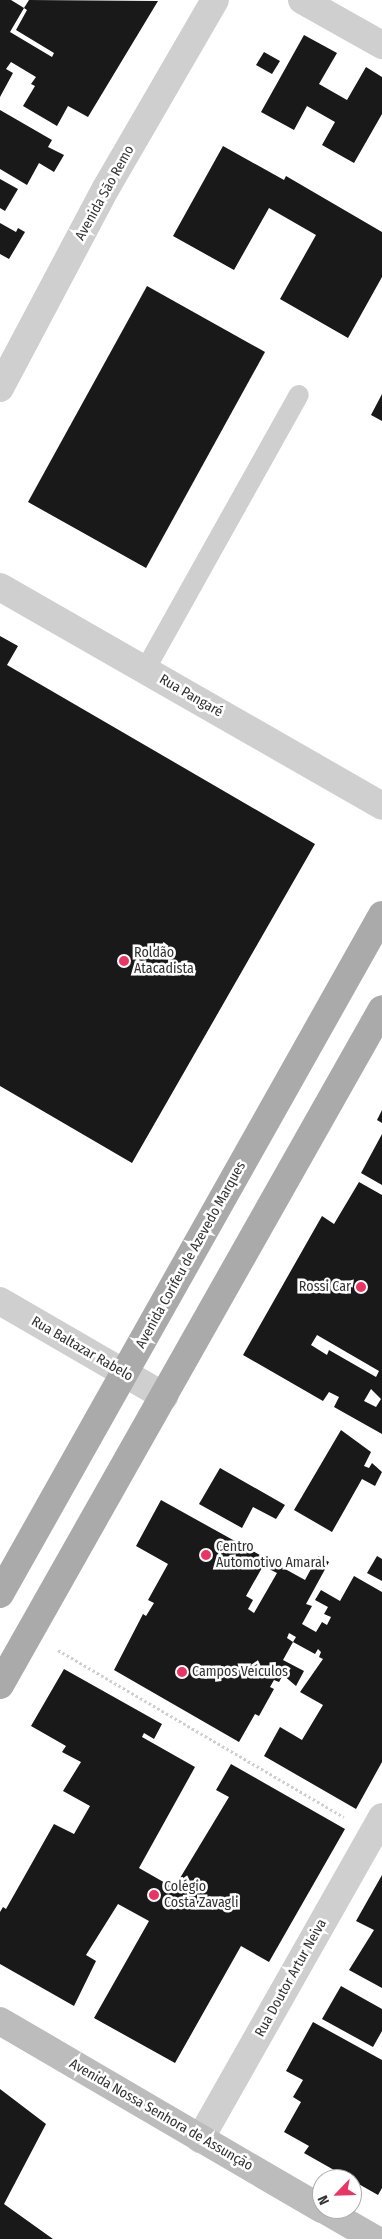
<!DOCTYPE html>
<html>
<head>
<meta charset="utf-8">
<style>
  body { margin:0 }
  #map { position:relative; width:382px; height:2239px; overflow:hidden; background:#fff; font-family:"Fira Sans Condensed",sans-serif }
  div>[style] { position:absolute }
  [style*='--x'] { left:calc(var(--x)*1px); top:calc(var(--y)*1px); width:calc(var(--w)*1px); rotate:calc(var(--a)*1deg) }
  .building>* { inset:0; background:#191919 }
  .path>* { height:3px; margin-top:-1.5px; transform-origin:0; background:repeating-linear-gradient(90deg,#cfcfcf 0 2.5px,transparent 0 5px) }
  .lane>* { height:20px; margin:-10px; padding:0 10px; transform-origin:10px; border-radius:10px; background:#cfcfcf }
  .street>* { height:28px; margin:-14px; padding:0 14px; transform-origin:14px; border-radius:14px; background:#cfcfcf }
  .secondary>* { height:28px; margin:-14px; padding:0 14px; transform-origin:14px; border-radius:14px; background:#bcbcbc }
  .primary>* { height:28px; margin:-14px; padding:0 14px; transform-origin:14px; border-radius:14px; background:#aaa }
  .dots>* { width:14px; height:14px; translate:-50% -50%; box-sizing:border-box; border:2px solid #fff; border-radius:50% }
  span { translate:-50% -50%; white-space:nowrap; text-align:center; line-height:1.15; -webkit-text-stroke:5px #fff; paint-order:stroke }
  .street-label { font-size:14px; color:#323232 }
  .poi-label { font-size:14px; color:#323232 }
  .left { translate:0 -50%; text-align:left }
  .right { translate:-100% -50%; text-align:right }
  .north { position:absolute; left:312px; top:2169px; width:50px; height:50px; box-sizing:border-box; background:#fff; border:1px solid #adadad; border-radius:50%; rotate:246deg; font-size:14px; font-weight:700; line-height:20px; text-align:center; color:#323232 }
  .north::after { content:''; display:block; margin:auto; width:18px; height:22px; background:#ea3463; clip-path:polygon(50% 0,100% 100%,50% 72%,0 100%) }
</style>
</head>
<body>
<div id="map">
  <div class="building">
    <div style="clip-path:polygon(0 0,11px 0,24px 8px,10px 32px,52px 57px,54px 53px,16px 30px,27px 10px,24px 8px,29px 0,158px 1px,88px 117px,68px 106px,57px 126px,23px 106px,35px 86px,31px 84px,36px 77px,11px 62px,6px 69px,13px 73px,0 97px)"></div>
    <div style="clip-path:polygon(304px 35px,337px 53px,319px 84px,347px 100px,366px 67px,382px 77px,382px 114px,354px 163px,322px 145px,335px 122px,307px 106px,294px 130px,261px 112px)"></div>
    <div style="clip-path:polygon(264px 52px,280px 61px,272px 74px,256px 65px)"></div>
    <div style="clip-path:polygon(0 110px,52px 140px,48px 147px,64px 155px,54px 172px,39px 163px,27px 185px,0 169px)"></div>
    <div style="clip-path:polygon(223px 146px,284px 180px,286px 176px,382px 232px,382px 277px,348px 338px,280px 299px,316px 235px,269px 208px,234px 270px,173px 236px)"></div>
    <div style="clip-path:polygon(0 179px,18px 189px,5px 211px,0 208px)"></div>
    <div style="clip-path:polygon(0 223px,16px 232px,18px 228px,25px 232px,9px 259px,0 254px)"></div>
    <div style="clip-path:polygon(147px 286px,265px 352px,146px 568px,28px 502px)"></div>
    <div style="clip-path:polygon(382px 394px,382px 421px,371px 415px)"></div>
    <div style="clip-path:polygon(0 636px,18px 646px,7px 665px,315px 844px,132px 1163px,0 1086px)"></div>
    <div style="clip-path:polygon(382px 1110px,382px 1123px,377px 1120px)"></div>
    <div style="clip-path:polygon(382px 1134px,382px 1185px,361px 1173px)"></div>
    <div style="clip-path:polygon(evenodd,359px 1182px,382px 1195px,382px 1434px,334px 1407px,339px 1397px,329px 1392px,323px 1401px,243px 1355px,322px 1216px,334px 1224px,359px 1182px,317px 1335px,379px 1371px,376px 1377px,329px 1350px,327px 1355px,311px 1345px,317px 1335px,359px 1182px,371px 1389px,381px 1399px,376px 1407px,364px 1401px,371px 1389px)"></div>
    <div style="clip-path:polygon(341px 1430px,371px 1452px,364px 1466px,369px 1468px,372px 1463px,382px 1472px,375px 1486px,362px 1479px,332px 1532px,294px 1510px)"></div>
    <div style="clip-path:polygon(220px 1468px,285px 1505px,276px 1519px,253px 1507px,242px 1528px,199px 1504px)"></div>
    <div style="clip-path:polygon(evenodd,161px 1500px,305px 1580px,318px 1556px,329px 1562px,306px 1604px,312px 1606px,302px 1624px,316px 1632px,322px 1622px,327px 1625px,331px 1617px,324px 1614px,328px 1607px,315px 1600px,321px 1590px,340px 1601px,354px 1576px,382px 1592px,382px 1762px,356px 1809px,264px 1756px,280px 1727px,302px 1740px,323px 1705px,300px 1692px,323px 1659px,319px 1657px,321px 1652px,318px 1649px,315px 1654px,293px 1642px,296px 1637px,289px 1633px,287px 1638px,293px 1642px,283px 1660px,304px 1671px,296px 1686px,283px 1675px,279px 1682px,274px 1680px,270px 1687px,274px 1689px,259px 1716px,255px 1714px,239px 1742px,114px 1670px,143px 1614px,146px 1616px,154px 1603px,148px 1600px,168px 1564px,136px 1546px,161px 1500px,263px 1566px,277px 1573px,254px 1613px,248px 1609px,253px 1600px,246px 1596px,263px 1566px)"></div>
    <div style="clip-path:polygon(377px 1556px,382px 1559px,382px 1581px,367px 1573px)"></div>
    <div style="clip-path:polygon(64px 1669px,162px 1724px,154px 1739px,144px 1733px,142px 1737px,195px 1767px,139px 1868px,174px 1888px,229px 1797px,216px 1790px,231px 1764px,345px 1829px,269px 1962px,241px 1946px,175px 2063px,94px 2018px,149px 1921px,118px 1904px,86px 1955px,96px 1961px,74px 2006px,0 1964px,0 1912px,3px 1907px,6px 1909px,54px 1824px,74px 1834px,90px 1806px,63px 1791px,81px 1762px,62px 1752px,66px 1746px,31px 1726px)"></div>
    <div style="clip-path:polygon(382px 1875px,382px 1988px,349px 1970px,374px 1930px,356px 1921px)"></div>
    <div style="clip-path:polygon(341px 1986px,382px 2009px,382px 2031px,373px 2047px,322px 2019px)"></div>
    <div style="clip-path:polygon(313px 2022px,382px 2060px,382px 2188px,378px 2195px,304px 2153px,309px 2146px,284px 2132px,301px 2102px,293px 2097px,303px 2080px,286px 2071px)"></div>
    <div style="clip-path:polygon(0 2089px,46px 2124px,4px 2204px,53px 2239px,0 2239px)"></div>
  </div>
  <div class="path">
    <div style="--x:58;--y:1650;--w:331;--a:30.3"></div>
  </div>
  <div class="lane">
    <div style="--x:145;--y:670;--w:315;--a:-60.8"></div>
  </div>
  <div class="street">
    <div style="--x:302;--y:0;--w:92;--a:29.4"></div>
    <div style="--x:0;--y:388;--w:226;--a:-62.1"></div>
    <div style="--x:106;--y:188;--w:217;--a:-59.9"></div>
    <div style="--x:0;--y:587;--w:440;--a:29.8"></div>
    <div style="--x:0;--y:1301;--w:190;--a:30.1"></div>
    <div style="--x:200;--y:2139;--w:370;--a:-60.5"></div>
  </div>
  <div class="secondary">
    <div style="--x:0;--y:2021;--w:373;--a:30.3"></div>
    <div style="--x:323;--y:2209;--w:60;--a:30"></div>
  </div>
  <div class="primary">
    <div style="--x:0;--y:1594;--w:779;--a:-60.64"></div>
    <div style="--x:0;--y:1685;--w:776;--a:-60.53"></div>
  </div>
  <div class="dots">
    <div style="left:124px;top:961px;background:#ea3463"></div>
    <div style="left:361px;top:1287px;background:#ea3463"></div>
    <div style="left:206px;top:1555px;background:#ea3463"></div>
    <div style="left:182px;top:1672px;background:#ea3463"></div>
    <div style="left:154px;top:1895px;background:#ea3463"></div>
  </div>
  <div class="street-label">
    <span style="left:105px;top:193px;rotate:-61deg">Avenida São Remo</span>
    <span style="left:191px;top:696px;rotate:30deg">Rua Pangaré</span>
    <span style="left:191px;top:1255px;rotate:-61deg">Avenida Corifeu de Azevedo Marques</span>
    <span style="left:82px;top:1349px;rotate:30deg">Rua Baltazar Rabelo</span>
    <span style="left:291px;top:1978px;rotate:-61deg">Rua Doutor Artur Neiva</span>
    <span style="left:161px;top:2115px;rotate:30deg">Avenida Nossa Senhora de Assunção</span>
  </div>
  <div class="poi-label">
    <span class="left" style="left:134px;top:961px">Roldão<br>Atacadista</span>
    <span class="right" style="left:351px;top:1287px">Rossi Car</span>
    <span class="left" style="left:216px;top:1555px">Centro<br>Automotivo Amaral</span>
    <span class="left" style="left:192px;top:1672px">Campos Veículos</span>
    <span class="left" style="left:164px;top:1895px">Colégio<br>Costa Zavagli</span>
  </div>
  <div class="north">N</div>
</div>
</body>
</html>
